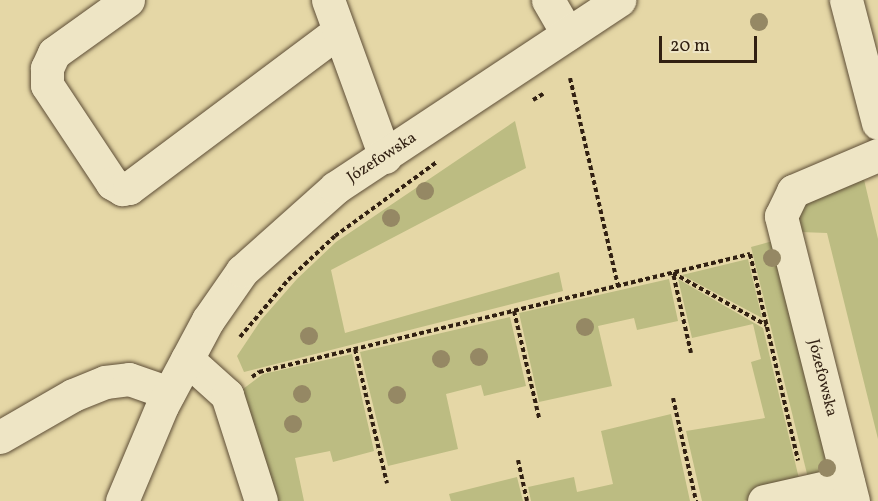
<!DOCTYPE html>
<html>
<head>
<meta charset="utf-8">
<style>
  body { margin:0 }
  #map { position:relative; width:878px; height:501px; overflow:hidden; background:#e5d7a6; font-family:Vollkorn,serif }
  div>[style] { position:absolute }
  [style*='--x'] { left:calc(var(--x)*1px); top:calc(var(--y)*1px); width:calc(var(--w)*1px); rotate:calc(var(--a)*1deg) }
  .green>* { inset:0; background:#bcbc82 }
  .path>* { height:4px; margin-top:-2px; transform-origin:0; background:repeating-linear-gradient(90deg,#312012 0 4.5px,transparent 0 7.5px) }
  .roads { filter:drop-shadow(0 0 2px #5e4e37) drop-shadow(0 0 2px #5e4e37) }
  .minor>* { height:33px; margin:-16.5px; padding:0 16.5px; transform-origin:16.5px; border-radius:16.5px; background:#eee5c5 }
  .trees>* { width:18px; height:18px; margin:-9px; border-radius:50%; background:#958864 }
  span { translate:-50% -50%; white-space:nowrap; text-align:center; line-height:1.15; -webkit-text-stroke:4.5px #eee5c5; paint-order:stroke }
  .street-label { font-size:16px; color:#312012 }
  .scale { position:absolute; left:659px; top:36px; width:98px; height:27px; box-sizing:border-box; border:3px solid #312012; border-top:0; padding-left:8px; font-size:18px; line-height:21px; white-space:nowrap; color:#312012; -webkit-text-stroke:4px #eee5c5; paint-order:stroke }
</style>
</head>
<body>
<div id="map">
  <div class="green">
    <div style="clip-path:polygon(515px 121px,526px 168px,331px 270px,345px 333px,559px 272px,563px 291px,244px 372px,237px 356px,261px 320px,297px 279px,336px 242px)"></div>
    <div style="clip-path:polygon(862px 171px,878px 239px,878px 439px,827px 233px,800px 232px,797px 209px,802px 200px)"></div>
    <div style="clip-path:polygon(780px 239px,839px 479px,810px 486px,751px 247px)"></div>
    <div style="clip-path:polygon(748px 259px,762px 318px,682px 275px)"></div>
    <div style="clip-path:polygon(669px 279px,678px 321px,637px 330px,634px 318px,598px 326px,612px 386px,539px 402px,519px 313px)"></div>
    <div style="clip-path:polygon(678px 279px,763px 328px,801px 487px,743px 501px,702px 501px,686px 431px,765px 418px,751px 362px,761px 359px,753px 324px,692px 338px)"></div>
    <div style="clip-path:polygon(510px 317px,526px 386px,484px 396px,481px 385px,446px 394px,458px 449px,388px 466px,360px 352px)"></div>
    <div style="clip-path:polygon(352px 354px,374px 451px,333px 462px,330px 451px,295px 458px,304px 501px,272px 501px,239px 392px,263px 374px)"></div>
    <div style="clip-path:polygon(671px 414px,690px 501px,531px 501px,528px 487px,574px 477px,577px 492px,613px 484px,601px 431px)"></div>
    <div style="clip-path:polygon(517px 477px,523px 501px,451px 501px,449px 494px)"></div>
  </div>
  <div class="path">
    <div style="--x:570;--y:78;--w:213;--a:77"></div>
    <div style="--x:533;--y:100;--w:12;--a:-31"></div>
    <div style="--x:514;--y:311;--w:110;--a:76.8"></div>
    <div style="--x:240;--y:337;--w:75;--a:-49.9"></div>
    <div style="--x:288;--y:280;--w:64;--a:-43.1"></div>
    <div style="--x:335;--y:236;--w:126;--a:-36"></div>
    <div style="--x:355;--y:349;--w:138;--a:76.6"></div>
    <div style="--x:691;--y:353;--w:82;--a:-102.7"></div>
    <div style="--x:673;--y:273;--w:107;--a:29.2"></div>
    <div style="--x:252;--y:377;--w:9;--a:-36"></div>
    <div style="--x:259;--y:372;--w:505;--a:-13.51"></div>
    <div style="--x:750;--y:254;--w:212;--a:76.9"></div>
    <div style="--x:673;--y:398;--w:106;--a:77.4"></div>
    <div style="--x:518;--y:460;--w:42;--a:77.6"></div>
  </div>
  <div class="roads">
    <div class="minor">
      <div style="--x:128;--y:0;--w:91;--a:144.4"></div>
      <div style="--x:54;--y:53;--w:17;--a:115"></div>
      <div style="--x:47;--y:68;--w:17;--a:90"></div>
      <div style="--x:47;--y:85;--w:118;--a:56.4"></div>
      <div style="--x:112;--y:183;--w:12;--a:31"></div>
      <div style="--x:122;--y:189;--w:7;--a:-8"></div>
      <div style="--x:129;--y:188;--w:262;--a:-36.8"></div>
      <div style="--x:328;--y:0;--w:167;--a:70"></div>
      <div style="--x:548;--y:0;--w:39;--a:60"></div>
      <div style="--x:846;--y:0;--w:127;--a:75.4"></div>
      <div style="--x:187;--y:359;--w:54;--a:42"></div>
      <div style="--x:227;--y:395;--w:111;--a:72.2"></div>
      <div style="--x:0;--y:437;--w:84;--a:-29.9"></div>
      <div style="--x:73;--y:395;--w:35;--a:-22"></div>
      <div style="--x:105;--y:382;--w:24;--a:-7"></div>
      <div style="--x:129;--y:379;--w:42;--a:19.3"></div>
      <div style="--x:122;--y:501;--w:103;--a:-67.2"></div>
      <div style="--x:162;--y:406;--w:98;--a:-61.9"></div>
      <div style="--x:208;--y:320;--w:60;--a:-55.2"></div>
      <div style="--x:242;--y:271;--w:125;--a:-41.7"></div>
      <div style="--x:335;--y:188;--w:341;--a:-33.5"></div>
      <div style="--x:764;--y:501;--w:86;--a:-12.7"></div>
      <div style="--x:853;--y:501;--w:294;--a:-104.2"></div>
      <div style="--x:781;--y:216;--w:28;--a:-64"></div>
      <div style="--x:793;--y:191;--w:92;--a:-23"></div>
    </div>
  </div>
  <div class="trees">
    <div style="left:759px;top:22px"></div>
    <div style="left:425px;top:191px"></div>
    <div style="left:391px;top:218px"></div>
    <div style="left:772px;top:258px"></div>
    <div style="left:585px;top:327px"></div>
    <div style="left:309px;top:336px"></div>
    <div style="left:479px;top:357px"></div>
    <div style="left:441px;top:359px"></div>
    <div style="left:302px;top:394px"></div>
    <div style="left:397px;top:395px"></div>
    <div style="left:293px;top:424px"></div>
    <div style="left:827px;top:468px"></div>
  </div>
  <div class="street-label">
    <span style="left:382px;top:158px;rotate:-33deg">Józefowska</span>
    <span style="left:822px;top:378px;rotate:76deg">Józefowska</span>
  </div>
  <div class="scale">20 m</div>
</div>
</body>
</html>
